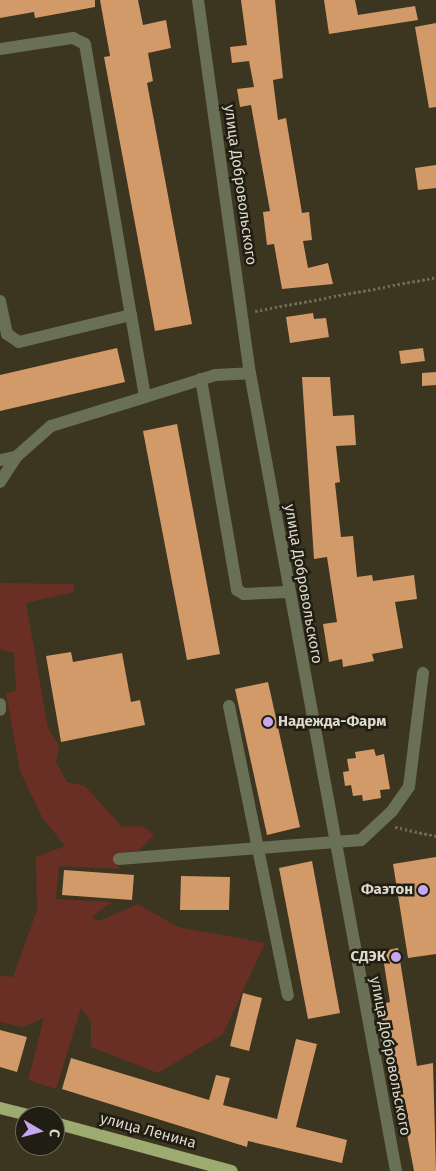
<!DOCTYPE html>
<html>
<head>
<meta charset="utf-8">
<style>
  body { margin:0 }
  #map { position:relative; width:436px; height:1171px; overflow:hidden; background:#3c3520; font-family:"Fira Sans",sans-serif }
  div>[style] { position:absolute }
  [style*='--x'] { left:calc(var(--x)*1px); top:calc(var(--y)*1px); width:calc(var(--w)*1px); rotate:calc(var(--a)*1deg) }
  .green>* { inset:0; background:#692f25 }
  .building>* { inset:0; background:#d39a69 }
  .path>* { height:3px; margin-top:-1.5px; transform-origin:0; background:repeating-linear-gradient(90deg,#6f6957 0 2.5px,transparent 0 5px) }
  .minor>* { height:12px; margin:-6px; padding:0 6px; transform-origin:6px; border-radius:6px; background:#6a7055 }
  .major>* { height:12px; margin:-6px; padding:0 6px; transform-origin:6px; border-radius:6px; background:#9daa70 }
  .dots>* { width:14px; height:14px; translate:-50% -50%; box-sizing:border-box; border:2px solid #201d13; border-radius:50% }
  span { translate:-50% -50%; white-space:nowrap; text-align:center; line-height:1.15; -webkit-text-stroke:5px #201d13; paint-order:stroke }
  .street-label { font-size:15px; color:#ddd9cc }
  .poi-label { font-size:15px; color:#ddd9cc; font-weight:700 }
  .left { translate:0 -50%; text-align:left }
  .right { translate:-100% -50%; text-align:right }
  .north { position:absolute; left:15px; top:1106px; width:50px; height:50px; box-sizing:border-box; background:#201d13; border:1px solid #6c685d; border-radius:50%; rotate:98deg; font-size:14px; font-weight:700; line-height:20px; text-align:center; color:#ddd9cc }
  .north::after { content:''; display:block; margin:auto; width:18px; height:22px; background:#c7a6f0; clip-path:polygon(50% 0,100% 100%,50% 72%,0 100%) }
</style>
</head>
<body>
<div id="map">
  <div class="green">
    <div style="clip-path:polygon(0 583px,74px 584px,74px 592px,26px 603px,48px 728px,59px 746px,56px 762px,67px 782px,85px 786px,122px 827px,142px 826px,154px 835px,138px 851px,114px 853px,119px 869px,59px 866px,56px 899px,111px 902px,92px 917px,99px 921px,138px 904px,178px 927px,265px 943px,223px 1034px,158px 1073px,91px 1047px,91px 1022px,81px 1008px,56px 1089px,28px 1080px,44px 1018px,23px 1027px,0 1022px,0 975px,13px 977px,37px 910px,36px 857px,65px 846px,42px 817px,20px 771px,6px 693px,16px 691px,14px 653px,0 649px)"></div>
  </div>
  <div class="building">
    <div style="clip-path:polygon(0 0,95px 0,95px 7px,35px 18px,34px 12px,0 18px)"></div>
    <div style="clip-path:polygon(100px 0,138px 0,143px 25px,166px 20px,171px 48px,148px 53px,153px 81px,147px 83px,192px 324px,155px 331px,104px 57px,110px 56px)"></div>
    <div style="clip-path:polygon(241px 0,275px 0,283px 78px,273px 80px,278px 120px,286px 118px,302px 213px,309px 212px,312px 240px,303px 241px,308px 268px,328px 263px,333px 284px,282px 289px,274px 244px,267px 245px,263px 212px,270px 211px,251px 105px,240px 107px,237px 89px,254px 87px,249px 61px,232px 63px,230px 47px,247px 45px)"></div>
    <div style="clip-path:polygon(324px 0,355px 0,358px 15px,415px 6px,418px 20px,329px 34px)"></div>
    <div style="clip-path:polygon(436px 23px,436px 107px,429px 108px,415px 27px)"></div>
    <div style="clip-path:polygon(436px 165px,436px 188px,418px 190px,415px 168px)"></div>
    <div style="clip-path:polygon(313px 313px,314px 319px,326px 318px,329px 337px,290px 343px,286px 317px)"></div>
    <div style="clip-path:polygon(117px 348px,125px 382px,0 411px,0 375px)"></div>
    <div style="clip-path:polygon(423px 348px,425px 361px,401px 364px,399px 351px)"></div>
    <div style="clip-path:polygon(436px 372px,436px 385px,422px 386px,422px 373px)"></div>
    <div style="clip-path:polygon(302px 377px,330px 377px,333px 416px,354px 415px,356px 445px,336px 446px,340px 482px,335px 483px,341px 537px,353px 536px,357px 577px,372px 575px,373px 581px,414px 575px,417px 599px,395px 602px,403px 648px,372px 654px,374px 661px,343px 667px,342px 659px,329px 662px,323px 624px,337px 622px,327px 557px,314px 559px)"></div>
    <div style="clip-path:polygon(177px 424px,220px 654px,187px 660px,143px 431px)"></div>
    <div style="clip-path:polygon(71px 652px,73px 662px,122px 653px,131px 702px,140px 700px,145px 725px,61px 742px,46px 656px)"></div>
    <div style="clip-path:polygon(268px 682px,300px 827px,267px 835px,235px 689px)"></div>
    <div style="clip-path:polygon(374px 749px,376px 756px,384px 754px,390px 789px,380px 790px,381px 798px,363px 801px,362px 795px,353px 796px,351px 785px,345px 786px,343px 772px,349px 771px,347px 759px,356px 758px,355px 752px)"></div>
    <div style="clip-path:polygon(436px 857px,436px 954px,408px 958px,393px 864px)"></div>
    <div style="clip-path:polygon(312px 861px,340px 1013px,308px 1019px,279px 868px)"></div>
    <div style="clip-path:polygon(64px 870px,134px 875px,132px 900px,62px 895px)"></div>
    <div style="clip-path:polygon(181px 876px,230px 877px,229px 910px,180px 910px)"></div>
    <div style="clip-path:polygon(398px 948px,417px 1066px,433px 1063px,436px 1171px,414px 1171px,391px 1050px,383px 1051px,375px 1013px,378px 1005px,390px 1002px,382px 951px)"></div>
    <div style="clip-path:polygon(243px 993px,262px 998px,249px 1051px,230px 1046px)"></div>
    <div style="clip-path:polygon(0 1030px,27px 1037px,17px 1072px,0 1067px)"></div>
    <div style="clip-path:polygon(296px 1039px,317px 1044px,296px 1127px,347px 1140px,342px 1163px,248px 1141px,247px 1147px,62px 1089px,71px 1058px,209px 1100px,216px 1075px,230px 1078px,223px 1105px,277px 1119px)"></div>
  </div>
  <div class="path">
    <div style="--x:255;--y:311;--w:184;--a:-10.6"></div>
    <div style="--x:395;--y:827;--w:42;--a:12.4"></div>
  </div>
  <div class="minor">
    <div style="--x:198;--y:0;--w:377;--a:82.1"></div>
    <div style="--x:250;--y:373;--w:811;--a:79.63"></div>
    <div style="--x:0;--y:49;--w:74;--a:-8.6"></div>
    <div style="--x:73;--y:38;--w:13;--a:27"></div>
    <div style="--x:85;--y:44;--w:275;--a:80.4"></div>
    <div style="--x:0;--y:301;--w:34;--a:78"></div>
    <div style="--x:7;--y:334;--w:14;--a:34"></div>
    <div style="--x:19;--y:342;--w:115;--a:-13.6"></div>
    <div style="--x:131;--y:315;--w:83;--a:80.3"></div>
    <div style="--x:145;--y:397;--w:73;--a:-17.4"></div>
    <div style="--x:215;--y:375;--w:35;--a:-3"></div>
    <div style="--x:201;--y:379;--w:214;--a:80.3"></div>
    <div style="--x:237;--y:590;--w:8;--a:30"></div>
    <div style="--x:244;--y:594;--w:43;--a:-2.7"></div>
    <div style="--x:0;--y:460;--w:16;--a:-11"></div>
    <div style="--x:16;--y:457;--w:47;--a:-41.5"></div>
    <div style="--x:51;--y:426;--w:98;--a:-17.1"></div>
    <div style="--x:0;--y:482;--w:30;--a:-57"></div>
    <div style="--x:0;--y:704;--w:6;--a:90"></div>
    <div style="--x:229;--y:706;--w:295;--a:78.5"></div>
    <div style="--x:119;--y:859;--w:243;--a:-4.5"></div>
    <div style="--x:361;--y:840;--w:42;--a:-43.1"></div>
    <div style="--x:392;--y:811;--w:29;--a:-55"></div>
    <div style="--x:409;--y:787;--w:115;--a:-83"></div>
  </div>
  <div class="major">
    <div style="--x:0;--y:1108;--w:32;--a:14"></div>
    <div style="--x:55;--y:1123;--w:183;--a:15.2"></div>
  </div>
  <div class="dots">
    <div style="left:268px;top:722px;background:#c7a6f0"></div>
    <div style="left:423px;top:890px;background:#c7a6f0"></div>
    <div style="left:396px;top:957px;background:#c7a6f0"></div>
  </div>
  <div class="street-label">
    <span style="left:240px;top:185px;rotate:82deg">улица Добровольского</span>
    <span style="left:303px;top:584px;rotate:80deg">улица Добровольского</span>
    <span style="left:390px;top:1056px;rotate:79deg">улица Добровольского</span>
    <span style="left:148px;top:1131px;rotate:15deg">улица Ленина</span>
  </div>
  <div class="poi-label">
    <span class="left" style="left:278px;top:722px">Надежда-Фарм</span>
    <span class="right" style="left:413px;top:890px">Фаэтон</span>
    <span class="right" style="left:386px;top:957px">СДЭК</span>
  </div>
  <div class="north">С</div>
</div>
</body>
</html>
